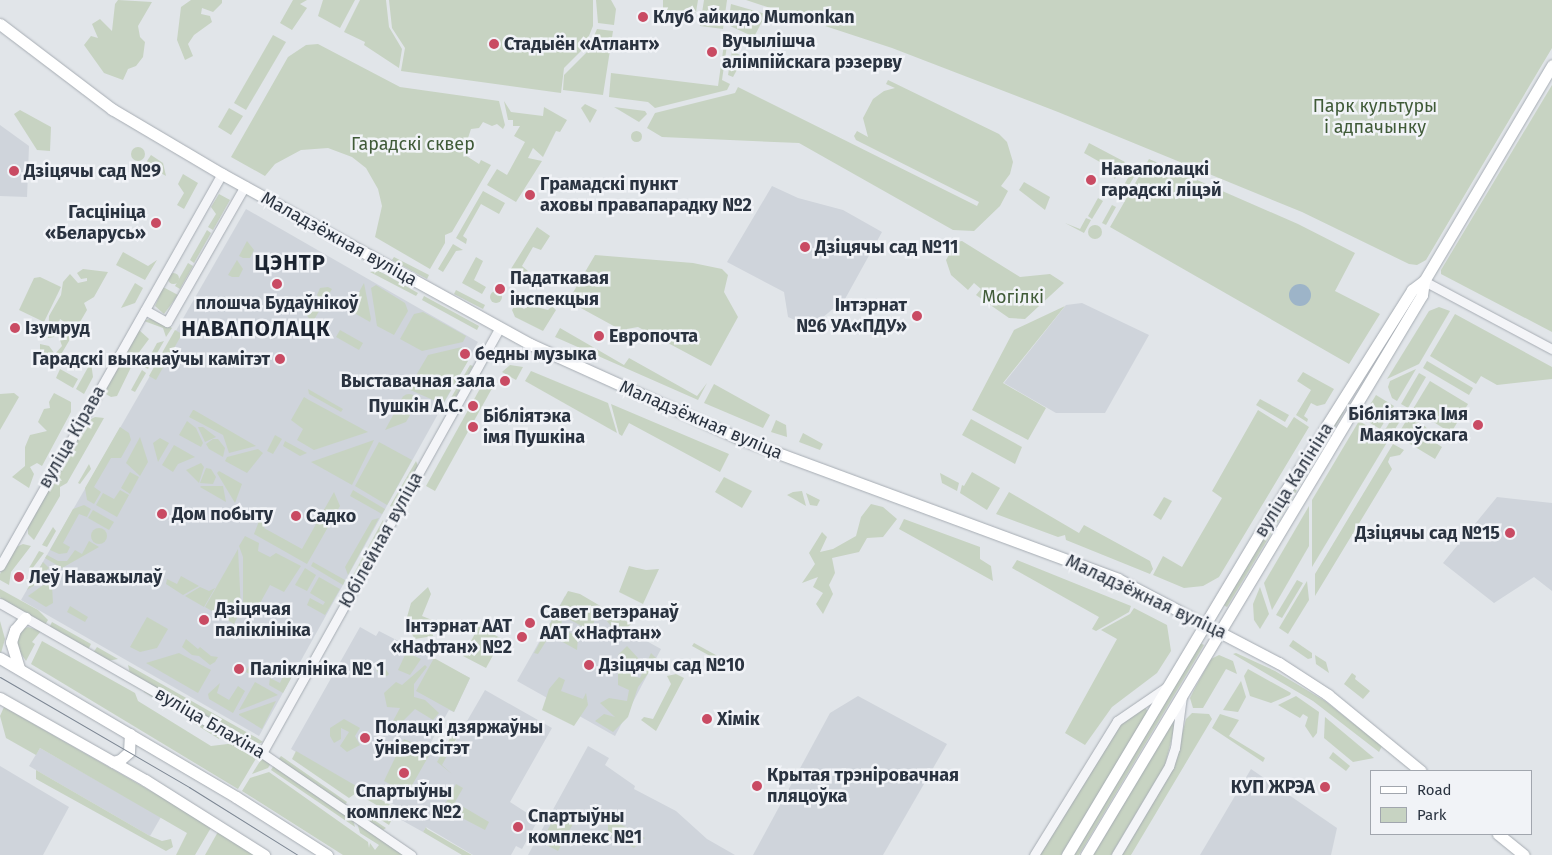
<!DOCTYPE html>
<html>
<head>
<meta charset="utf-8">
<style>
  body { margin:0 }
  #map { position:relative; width:1552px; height:855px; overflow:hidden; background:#e1e5e9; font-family:"Fira Sans",sans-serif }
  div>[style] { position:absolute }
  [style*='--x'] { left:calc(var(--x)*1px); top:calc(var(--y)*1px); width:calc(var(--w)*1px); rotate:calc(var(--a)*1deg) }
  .built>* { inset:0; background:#cfd4db }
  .green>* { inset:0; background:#c7d3c2 }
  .round { border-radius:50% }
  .water>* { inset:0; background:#9db4c8 }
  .roads { filter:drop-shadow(0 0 1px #a6acb3) drop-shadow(0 0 1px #a6acb3) }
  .minor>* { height:9px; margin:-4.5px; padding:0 4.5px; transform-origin:4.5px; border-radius:4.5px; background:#f4f5f8 }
  .major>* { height:11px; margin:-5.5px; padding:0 5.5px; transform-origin:5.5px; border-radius:5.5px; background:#fff }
  .tram>* { height:1px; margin:-0.5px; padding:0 0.5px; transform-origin:0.5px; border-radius:0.5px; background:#7b8592 }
  .dots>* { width:14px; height:14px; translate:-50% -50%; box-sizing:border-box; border:2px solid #f1f3f7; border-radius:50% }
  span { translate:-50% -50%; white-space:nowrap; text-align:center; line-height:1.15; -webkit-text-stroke:5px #f1f3f7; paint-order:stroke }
  .poi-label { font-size:18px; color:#2a3340; font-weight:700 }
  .left { translate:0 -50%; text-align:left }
  .right { translate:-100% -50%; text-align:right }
  .park-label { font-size:18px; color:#405b38 }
  .street-label { font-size:18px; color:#2a3340 }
  .district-label { font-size:22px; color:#1c2431; font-weight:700; letter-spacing:1px }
  .legend { position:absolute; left:1370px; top:770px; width:162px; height:65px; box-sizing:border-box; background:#f1f3f7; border:1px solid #a1a6ae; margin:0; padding:6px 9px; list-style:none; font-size:15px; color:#2a3340 }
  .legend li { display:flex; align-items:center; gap:10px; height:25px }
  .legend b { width:25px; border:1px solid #a1a6ae }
</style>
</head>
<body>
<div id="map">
  <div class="built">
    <div style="clip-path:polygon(0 125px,29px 146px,27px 197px,0 196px)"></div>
    <div style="clip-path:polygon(772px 186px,798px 198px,843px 210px,882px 232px,845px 299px,811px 327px,788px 317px,784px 292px,727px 262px)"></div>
    <div style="clip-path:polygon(246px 209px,478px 342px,259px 736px,21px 600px)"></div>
    <div style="clip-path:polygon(1082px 303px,1149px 335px,1105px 413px,1056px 413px,1004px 383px,1066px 305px)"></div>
    <div style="clip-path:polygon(1497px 497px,1552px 503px,1552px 591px,1534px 577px,1494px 603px,1443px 563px)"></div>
    <div style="clip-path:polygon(565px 596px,661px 649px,615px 736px,517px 681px)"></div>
    <div style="clip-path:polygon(360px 627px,376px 636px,379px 631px,470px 678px,454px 712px,449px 710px,430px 744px,448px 754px,485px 690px,552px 728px,510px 802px,538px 820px,522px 849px,516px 846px,511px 855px,473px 855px,426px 827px,423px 832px,405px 822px,394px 815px,399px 807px,365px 790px,364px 793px,291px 749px)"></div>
    <div style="clip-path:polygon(858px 696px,947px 744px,883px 855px,753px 855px,830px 713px)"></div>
    <div style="clip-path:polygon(588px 746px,609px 758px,605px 765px,635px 786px,634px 789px,676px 811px,707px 839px,735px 855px,528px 855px)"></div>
    <div style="clip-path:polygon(40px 748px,161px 817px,150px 836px,29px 766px)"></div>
    <div style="clip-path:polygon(0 766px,69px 807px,43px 855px,0 855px)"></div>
    <div style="clip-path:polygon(1251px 769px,1337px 828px,1331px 855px,1200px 855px)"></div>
  </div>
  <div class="green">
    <div style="clip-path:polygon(118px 0,152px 2px,138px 26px,140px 37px,145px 42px,143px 57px,136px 66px,128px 69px,123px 80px,104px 73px,84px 45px,91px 36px,98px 38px,92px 24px,100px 19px,112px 31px,115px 4px)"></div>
    <div style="clip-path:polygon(191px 0,222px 0,222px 3px,213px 12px,202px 8px,201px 14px,210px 16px,212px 22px,194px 35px,188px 44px,193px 56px,185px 60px,177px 40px,181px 7px)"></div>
    <div style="clip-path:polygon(293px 0,307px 0,300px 4px,307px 8px,292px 30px,280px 23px)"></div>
    <div style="clip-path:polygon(323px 0,355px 0,340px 28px,318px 16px)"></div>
    <div style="clip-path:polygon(360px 0,386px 0,389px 27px,402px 49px,399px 68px,364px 45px,365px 42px,344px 32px)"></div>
    <div style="clip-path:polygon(389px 0,593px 0,593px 26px,584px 48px,564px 68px,561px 93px,401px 71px,405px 48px,392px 28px)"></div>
    <div style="clip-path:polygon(596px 0,611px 0,616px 9px,614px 25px,598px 23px)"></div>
    <div style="clip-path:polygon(663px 0,698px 0,696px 12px,692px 15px,663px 9px)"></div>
    <div style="clip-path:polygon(704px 0,727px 0,723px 29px,700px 26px)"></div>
    <div style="clip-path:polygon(746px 0,1552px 0,1552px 48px,1426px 260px,1417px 265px,1409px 264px,1302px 212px,1058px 112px,892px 48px)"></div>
    <div style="clip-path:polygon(731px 4px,766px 14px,754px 37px,728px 25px)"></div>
    <div style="clip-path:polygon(597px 29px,613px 31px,603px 95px,563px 90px,564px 75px,587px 52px)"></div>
    <div style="clip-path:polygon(273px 35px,286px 42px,246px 110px,234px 103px)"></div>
    <div style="clip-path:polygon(725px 37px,728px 38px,722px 80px,730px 84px,727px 90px,655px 108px,648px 102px,609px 97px,611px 73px,718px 86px)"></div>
    <div style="clip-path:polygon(318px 44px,400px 87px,499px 101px,505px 125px,503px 129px,497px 124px,492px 126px,483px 122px,479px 128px,471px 129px,468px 138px,472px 142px,465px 155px,479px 164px,481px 160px,491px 165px,452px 232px,445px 235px,445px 243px,430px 269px,375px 237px,382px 206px,378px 189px,366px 168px,352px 157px,328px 148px,301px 150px,275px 164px,265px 176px,231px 157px,288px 57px,306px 45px)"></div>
    <div style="clip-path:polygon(732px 51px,744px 57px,733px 77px,728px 75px)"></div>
    <div style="clip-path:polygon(888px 80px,999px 134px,1007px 142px,1013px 162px,1010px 174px,1001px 186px,1008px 191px,1000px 206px,974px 231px,953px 230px,799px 143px,662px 137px,647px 128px,655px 113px,735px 93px,738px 87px,977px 206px,979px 202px,856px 140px,854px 136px,857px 131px,868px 137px,863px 118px,873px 99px,884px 91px,895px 88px,886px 84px)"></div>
    <div style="clip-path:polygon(1552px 85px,1552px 332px,1441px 274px,1441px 270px)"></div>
    <div style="clip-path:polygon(504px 101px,511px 112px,543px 116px,544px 107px,567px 120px,560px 132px,556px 131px,543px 157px,533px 148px,528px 158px,542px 161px,516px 202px,487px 185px,497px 169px,507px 175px,525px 142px,514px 136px,520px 126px,513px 126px,513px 120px,508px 120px)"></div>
    <div style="clip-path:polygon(585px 104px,597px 110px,590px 123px,581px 108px)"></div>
    <div style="clip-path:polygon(614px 107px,645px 111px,647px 114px,639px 122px)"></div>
    <div style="clip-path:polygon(229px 108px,243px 116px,231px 135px,218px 127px)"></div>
    <div style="clip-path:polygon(20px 110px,51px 127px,50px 151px,37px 150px,14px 114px)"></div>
    <div class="round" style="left:630.5px;top:130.5px;width:11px;height:11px"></div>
    <div style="clip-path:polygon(1089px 143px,1125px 162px,1115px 179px,1110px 176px,1114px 170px,1084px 153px)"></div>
    <div class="round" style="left:131px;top:147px;width:14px;height:14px"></div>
    <div style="clip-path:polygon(151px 155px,163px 163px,166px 176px,145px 164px)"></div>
    <div style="clip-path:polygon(1149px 159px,1298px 224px,1355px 253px,1335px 291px,1380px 314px,1349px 364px,1110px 227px)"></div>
    <div style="clip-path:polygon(1134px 167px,1138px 170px,1128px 187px,1124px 185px)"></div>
    <div style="clip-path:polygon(183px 174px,198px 183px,184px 209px,177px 205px,184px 193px,178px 184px)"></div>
    <div style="clip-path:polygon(1024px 182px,1050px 197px,1045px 210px,1019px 190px)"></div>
    <div style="clip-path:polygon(483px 191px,505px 203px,499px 214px,481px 204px,463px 236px,467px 239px,466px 244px,456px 238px)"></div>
    <div style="clip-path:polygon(219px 194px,230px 200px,213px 230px,208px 227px,216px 214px,211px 207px)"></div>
    <div style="clip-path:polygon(1098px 198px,1103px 201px,1092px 219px,1088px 216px)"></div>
    <div style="clip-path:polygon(1112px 205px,1116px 207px,1106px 225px,1102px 223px)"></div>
    <div style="clip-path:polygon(1086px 218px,1091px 220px,1084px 233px,1065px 223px,1080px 229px)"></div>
    <div class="round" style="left:1088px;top:225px;width:14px;height:14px"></div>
    <div style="clip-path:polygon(537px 227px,550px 236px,541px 250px,533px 247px,522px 266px,528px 271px,520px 281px,509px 272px)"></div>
    <div style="clip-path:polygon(207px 230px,211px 233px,194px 263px,190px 260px)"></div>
    <div style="clip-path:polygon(247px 241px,254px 250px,250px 258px,243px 258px,239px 256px)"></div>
    <div style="clip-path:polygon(962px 241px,1020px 277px,1050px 274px,1064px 283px,1025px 319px,1009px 318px,976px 295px,981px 289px,974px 283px,968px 290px,951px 275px,946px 260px,956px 242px)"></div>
    <div style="clip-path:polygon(453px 244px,463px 250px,456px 251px,443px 272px,438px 269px)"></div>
    <div style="clip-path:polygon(123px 252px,148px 266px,157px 260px,145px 280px,116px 265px)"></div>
    <div style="clip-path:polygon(595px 255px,693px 263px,722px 269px,728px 275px,724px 292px,738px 317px,711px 366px,638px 327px,621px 330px,568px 301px)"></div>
    <div style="clip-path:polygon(394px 257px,429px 275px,427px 279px,392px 260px)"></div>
    <div style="clip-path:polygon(476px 257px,483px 261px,474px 280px,486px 287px,482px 294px,462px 283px)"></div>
    <div style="clip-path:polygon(237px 260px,243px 269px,239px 277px,232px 277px,228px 275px)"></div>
    <div style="clip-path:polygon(188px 263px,193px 266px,180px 289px,175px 286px)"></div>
    <div style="clip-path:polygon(83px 269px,108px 272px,94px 297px,84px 303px,87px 310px,52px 370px,46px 366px,49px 359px,40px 353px,40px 344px,49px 346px,55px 354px,62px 346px,60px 340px,66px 323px,60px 319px,54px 337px,48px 338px,49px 316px,61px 295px,63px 282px,70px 274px,78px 283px,87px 281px,87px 278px,81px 279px,77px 273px)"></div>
    <div style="clip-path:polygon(379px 271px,418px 293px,416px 296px,370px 272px)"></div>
    <div class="round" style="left:167.5px;top:272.5px;width:11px;height:11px"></div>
    <div style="clip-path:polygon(40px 277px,61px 287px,44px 322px,19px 310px,34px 278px)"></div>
    <div style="clip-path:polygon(135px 283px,143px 288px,135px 303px,121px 308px)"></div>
    <div style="clip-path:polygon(364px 283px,371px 319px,370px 322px,349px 310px)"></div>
    <div style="clip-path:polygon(376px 285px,405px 303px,408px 311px,394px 335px,377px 326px,371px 288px)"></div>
    <div style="clip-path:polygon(163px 287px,178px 295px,164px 314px,155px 306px)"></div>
    <div style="clip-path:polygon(328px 287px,332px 289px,323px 304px,317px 295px,320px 288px)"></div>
    <div style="clip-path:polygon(456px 290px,485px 305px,483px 309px,454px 294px)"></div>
    <div class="round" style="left:490px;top:291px;width:12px;height:12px"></div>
    <div style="clip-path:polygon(424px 296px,479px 326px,477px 330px,422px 300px)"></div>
    <div style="clip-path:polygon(534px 303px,540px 308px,548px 310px,552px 306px,556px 310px,543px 331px,515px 317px,512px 310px,516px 304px,524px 309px)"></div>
    <div style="clip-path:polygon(317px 306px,321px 308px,312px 323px,306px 314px,310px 307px)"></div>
    <div style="clip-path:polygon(1065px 306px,1003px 383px,1046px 408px,1028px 440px,972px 410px,1014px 330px)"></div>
    <div style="clip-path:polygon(1439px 307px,1450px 311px,1419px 364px,1387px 379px,1429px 311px)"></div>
    <div style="clip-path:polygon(423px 312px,466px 336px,463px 342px,422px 351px,400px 339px,414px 314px)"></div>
    <div style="clip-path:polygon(1455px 314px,1552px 367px,1552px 379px,1497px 385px,1481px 376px,1476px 384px,1430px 356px)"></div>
    <div style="clip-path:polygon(154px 317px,172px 328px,166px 337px,163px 328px,144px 321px)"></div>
    <div style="clip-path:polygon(560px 328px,624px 365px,629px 358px,697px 396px,707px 383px,698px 400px,555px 337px)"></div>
    <div style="clip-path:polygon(139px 330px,149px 339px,137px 355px,117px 396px,111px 397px,104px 393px)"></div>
    <div style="clip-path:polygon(175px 330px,182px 334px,156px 380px,149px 376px)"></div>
    <div style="clip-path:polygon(340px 330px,363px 343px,359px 350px,336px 337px)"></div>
    <div style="clip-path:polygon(164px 341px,148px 369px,144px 367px,157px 343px)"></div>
    <div style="clip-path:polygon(462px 347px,458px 356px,468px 361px,444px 402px,440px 403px,408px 389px,428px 355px)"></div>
    <div style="clip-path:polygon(1427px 361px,1473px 388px,1469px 395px,1423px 368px)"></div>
    <div style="clip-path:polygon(91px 362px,93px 377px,84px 394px,76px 389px)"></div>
    <div style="clip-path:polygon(470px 365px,473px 366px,449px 409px,444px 410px)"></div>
    <div style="clip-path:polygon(510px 365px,523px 367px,516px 380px,502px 372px)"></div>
    <div style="clip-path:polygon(60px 369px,78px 379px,73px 388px,56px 378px)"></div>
    <div style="clip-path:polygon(1416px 369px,1397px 401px,1392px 398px,1388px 387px,1390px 381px)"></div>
    <div style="clip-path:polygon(142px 370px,146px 373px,135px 392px,131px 390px)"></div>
    <div style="clip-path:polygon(531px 371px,608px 403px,617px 433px,525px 381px)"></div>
    <div style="clip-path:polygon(1303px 372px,1334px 389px,1325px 404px,1317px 406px,1311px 403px,1304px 416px,1308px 419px,1307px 422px,1296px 415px,1311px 390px,1297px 381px)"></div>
    <div style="clip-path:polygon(1419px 373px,1426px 377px,1408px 408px,1401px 404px)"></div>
    <div style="clip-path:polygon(487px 376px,495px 383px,435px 491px,426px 486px)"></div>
    <div style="clip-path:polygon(1430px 381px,1468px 404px,1451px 433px,1413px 409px)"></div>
    <div style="clip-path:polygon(714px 384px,770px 415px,763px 428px,704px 403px)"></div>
    <div style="clip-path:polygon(308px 389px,343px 409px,341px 412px,309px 394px)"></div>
    <div style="clip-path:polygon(14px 393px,19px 397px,0 430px,0 394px)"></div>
    <div style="clip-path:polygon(54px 393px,71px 402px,71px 412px,42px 466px,37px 463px,30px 467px,34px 474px,29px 488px,12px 477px,25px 466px,25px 447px,30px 435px,47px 431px,38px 422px,44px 409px,50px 408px,49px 402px)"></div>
    <div class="round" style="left:401px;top:394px;width:16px;height:16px"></div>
    <div style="clip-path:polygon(1376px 395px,1394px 406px,1380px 429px,1362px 418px)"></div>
    <div style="clip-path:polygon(304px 397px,309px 400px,368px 432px,314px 450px,297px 440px,303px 429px,291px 420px)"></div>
    <div style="clip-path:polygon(1260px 399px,1289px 415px,1285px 422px,1256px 405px)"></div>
    <div style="clip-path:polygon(611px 404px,729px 454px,720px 472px,629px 423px,622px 436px,619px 434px)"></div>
    <div style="clip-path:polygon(397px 408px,410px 415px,406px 422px,385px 430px)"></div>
    <div style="clip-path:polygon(1398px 408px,1405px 413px,1392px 434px,1385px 430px)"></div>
    <div style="clip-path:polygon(193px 410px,194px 410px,256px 446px,229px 453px,223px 435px,189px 417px)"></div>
    <div style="clip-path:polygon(1258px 410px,1287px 428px,1294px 417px,1309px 427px,1219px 577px,1203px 586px,1184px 588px,1153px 575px,1163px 556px,1182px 567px,1222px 498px,1212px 491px)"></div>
    <div style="clip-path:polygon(1339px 410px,1344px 412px,1227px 607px,1223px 605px)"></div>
    <div style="clip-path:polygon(1409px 416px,1426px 427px,1431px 440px,1442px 447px,1435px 459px,1397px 436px)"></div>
    <div style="clip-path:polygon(95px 417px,104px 418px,67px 483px,60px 487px,60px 496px,34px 540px,28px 534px,28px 524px,87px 421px)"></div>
    <div style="clip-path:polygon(971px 419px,1022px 447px,1015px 464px,962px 435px)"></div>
    <div style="clip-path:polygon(776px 420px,786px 425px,787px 437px,771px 432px)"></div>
    <div style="clip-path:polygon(187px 421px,196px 428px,203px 443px,201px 447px,179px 435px)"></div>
    <div style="clip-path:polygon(1359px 421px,1389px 439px,1312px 567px,1312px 500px)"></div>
    <div style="clip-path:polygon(120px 427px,129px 433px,131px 440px,121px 458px,111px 458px,94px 487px,101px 492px,94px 504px,87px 500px,85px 488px)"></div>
    <div style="clip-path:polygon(198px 427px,203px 427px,216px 437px,205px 442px)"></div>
    <div style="clip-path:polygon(803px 433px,823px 444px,820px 450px,799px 442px)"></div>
    <div style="clip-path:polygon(275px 435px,282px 439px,273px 454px,267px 451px)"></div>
    <div style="clip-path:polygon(140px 437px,148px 462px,140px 476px,126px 463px)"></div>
    <div style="clip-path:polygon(160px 438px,169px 443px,158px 462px,153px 443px)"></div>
    <div style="clip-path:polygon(213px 439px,218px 439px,225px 448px,223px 457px,209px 449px,206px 444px)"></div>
    <div style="clip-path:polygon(374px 440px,352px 485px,311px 462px,371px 441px)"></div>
    <div style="clip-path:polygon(285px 441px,307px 453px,300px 456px,283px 446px)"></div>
    <div style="clip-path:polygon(379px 442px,412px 460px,387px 505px,355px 486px)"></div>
    <div style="clip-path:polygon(1393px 444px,1404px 450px,1400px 455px,1390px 457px,1388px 462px,1392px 469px,1315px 596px,1315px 574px)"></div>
    <div style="clip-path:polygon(174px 445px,195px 457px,178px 464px,173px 472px,162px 465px)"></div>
    <div style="clip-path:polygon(258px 449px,263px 453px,247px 473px,225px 461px,227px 457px)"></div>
    <div style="clip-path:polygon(416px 461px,418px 466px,394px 508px,390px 506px)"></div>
    <div style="clip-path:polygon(201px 463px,204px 467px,199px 483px,186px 470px)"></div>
    <div style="clip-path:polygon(89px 464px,91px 469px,80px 484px,78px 483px)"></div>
    <div style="clip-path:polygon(206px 468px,211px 469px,216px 477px,213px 484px,200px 483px)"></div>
    <div style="clip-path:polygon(219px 471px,242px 484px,235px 503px,217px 473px)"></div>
    <div style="clip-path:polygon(130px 472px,139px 477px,130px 494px,121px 488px)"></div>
    <div style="clip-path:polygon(972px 472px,1000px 488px,987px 510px,960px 493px,962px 485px,964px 486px)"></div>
    <div style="clip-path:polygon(940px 473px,959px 483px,957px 491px,942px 483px)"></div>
    <div style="clip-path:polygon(724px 477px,752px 491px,742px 508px,715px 492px)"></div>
    <div style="clip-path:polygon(223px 486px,226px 502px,200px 487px,201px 486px)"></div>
    <div style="clip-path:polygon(120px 490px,129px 495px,117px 517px,96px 505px,103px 493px,114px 499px)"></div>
    <div style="clip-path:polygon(353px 490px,385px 509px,382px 514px,350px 496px)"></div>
    <div style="clip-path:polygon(802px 491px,806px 506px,787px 495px,793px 492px)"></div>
    <div style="clip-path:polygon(334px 492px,340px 506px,307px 564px,254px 534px,261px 516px,268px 520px,264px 528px,302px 549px)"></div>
    <div style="clip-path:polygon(1009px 492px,1079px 533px,1084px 525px,1150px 561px,1153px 569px,1150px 574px,1066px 540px,1065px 535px,1058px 537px,996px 514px)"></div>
    <div style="clip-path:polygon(806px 493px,820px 500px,817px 506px,810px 505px)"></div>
    <div style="clip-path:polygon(1164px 497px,1172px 501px,1161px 520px,1153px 515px)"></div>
    <div style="clip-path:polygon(871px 504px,883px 507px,897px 519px,883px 537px,867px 538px,859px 552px,832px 558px,835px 573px,829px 585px,833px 594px,823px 614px,816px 604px,823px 593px,813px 587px,818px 577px,802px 583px,815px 564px,809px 553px,822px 532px,827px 537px,820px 552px,833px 549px,856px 536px,861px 517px)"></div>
    <div style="clip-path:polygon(84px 505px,91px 509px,87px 517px,79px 514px,63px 543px,70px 547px,67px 553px,59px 554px,50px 550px,73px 509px)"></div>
    <div style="clip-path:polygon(1309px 506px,1309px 546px,1272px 610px,1264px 583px)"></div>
    <div style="clip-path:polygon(93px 510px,114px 522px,109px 530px,88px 518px)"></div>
    <div style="clip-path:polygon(379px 518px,348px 575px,345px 567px,372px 520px)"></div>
    <div style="clip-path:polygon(904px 519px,980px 547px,980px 559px,991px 566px,993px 581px,899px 529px)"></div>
    <div style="clip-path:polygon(383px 520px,385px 525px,356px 576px,352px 577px)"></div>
    <div style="clip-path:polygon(53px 527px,56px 531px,47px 547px,42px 545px)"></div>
    <div class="round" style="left:91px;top:528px;width:16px;height:16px"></div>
    <div style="clip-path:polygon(245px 536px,259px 543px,258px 551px,270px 557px,276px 553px,301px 566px,284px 592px,270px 585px,254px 614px,243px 608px,243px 557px,239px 546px)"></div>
    <div style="clip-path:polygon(89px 541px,99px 547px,62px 568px,45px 558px,47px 555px,58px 561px,67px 561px,75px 550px,82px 554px)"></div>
    <div style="clip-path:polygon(23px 544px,31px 546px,11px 572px,9px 585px,0 580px,0 574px,14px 548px)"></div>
    <div style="clip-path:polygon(238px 549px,241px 610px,234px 624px,205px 607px)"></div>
    <div style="clip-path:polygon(39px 551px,44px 553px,32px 569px,29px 568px)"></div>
    <div style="clip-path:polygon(1017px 560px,1131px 606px,1129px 612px,1096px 631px,1092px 629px,1099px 617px,1012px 568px)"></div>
    <div style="clip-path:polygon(43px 562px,49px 568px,43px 573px,43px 580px,27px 590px)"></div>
    <div style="clip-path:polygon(313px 562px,345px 580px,343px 585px,311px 566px)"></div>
    <div style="clip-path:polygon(629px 566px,646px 570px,659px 569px,643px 604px,619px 592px)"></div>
    <div style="clip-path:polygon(305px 568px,316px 575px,307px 591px,295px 585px)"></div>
    <div style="clip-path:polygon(181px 576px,199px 586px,183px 595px,166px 584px,167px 579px,177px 584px)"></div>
    <div style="clip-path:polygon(319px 577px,340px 589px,325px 615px,307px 605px,310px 598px,323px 605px,325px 602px,310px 593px)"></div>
    <div style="clip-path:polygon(1297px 580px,1303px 583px,1282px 618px,1276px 615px)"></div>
    <div style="clip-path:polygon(1307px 581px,1309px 600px,1288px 634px,1279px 628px)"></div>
    <div style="clip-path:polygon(46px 583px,52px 586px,53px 603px,46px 607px,28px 596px)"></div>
    <div style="clip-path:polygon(200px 587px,209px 591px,215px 588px,204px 607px,185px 596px)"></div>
    <div style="clip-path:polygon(428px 587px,431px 594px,422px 616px,432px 620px,433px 636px,415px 639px,405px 624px,411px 603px)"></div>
    <div style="clip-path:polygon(1260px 587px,1269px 614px,1260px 629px,1254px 620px,1253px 604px)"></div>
    <div style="clip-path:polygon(0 589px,38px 610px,48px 620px,45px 625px,5px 603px,0 597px)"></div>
    <div style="clip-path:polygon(568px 591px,580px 594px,631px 624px,619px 636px,598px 610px,591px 631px,561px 615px,562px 627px,578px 638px,577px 650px,550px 635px,538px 654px,534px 653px)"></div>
    <div style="clip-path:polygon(70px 606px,88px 617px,85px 622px,67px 612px)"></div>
    <div style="clip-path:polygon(1134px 608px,1167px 625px,1171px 651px,1157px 673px,1112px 707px,1085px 745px,1065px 733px,1117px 639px,1101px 630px,1130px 614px)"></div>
    <div style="clip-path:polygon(147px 617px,168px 629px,157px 648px,140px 652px,130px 647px)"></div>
    <div style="clip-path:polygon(0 621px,5px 639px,1px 653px,0 652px)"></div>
    <div style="clip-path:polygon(52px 622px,91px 644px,88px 650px,49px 628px)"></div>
    <div style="clip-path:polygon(479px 626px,502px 639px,486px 668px,463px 656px)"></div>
    <div style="clip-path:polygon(28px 627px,41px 631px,32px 642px,35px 644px,26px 661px,19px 651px,16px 639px,22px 629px)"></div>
    <div style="clip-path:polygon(186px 639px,198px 649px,200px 647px,211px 656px,218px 657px,215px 662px,210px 665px,199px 656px,192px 655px,182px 647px)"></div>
    <div style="clip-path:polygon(1293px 640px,1312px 653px,1312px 658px,1308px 659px,1289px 646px)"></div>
    <div style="clip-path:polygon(42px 641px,135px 693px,138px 701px,211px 746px,236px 743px,258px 755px,238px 789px,31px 664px)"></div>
    <div style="clip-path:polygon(694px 643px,743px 670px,741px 673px,692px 646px)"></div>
    <div style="clip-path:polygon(1200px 643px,1204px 645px,1079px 855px,1073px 855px)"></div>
    <div style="clip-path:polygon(627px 646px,638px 658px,633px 676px,640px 678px,651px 653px,658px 660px,638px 687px,628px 717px,613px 732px,595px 721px,604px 714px,615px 717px,600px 703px,609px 698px,627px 701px,629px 690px,618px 685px,618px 655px)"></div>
    <div style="clip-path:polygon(97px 647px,118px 659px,108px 661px,93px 653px)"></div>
    <div style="clip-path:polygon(179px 653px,211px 670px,198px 693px,146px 663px)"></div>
    <div style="clip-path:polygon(1236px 653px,1275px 671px,1325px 701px,1382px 746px,1379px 752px,1313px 701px,1233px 654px)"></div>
    <div style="clip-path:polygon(410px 654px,421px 659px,410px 675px,398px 670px,405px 655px)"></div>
    <div style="clip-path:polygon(1219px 655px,1233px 661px,1237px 674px,1226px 669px,1203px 708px,1193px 708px,1190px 698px,1195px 688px,1211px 659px)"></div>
    <div style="clip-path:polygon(1315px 655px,1326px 662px,1329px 673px,1316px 664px)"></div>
    <div style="clip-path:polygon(434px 658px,470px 678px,454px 712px,416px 691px)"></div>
    <div style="clip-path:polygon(380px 661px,389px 674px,387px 676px,378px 673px,374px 665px)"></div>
    <div style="clip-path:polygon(289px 663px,297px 667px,283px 693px,269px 685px,270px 678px,280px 683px)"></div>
    <div style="clip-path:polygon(128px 665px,257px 738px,263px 742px,256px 745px,130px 674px)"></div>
    <div style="clip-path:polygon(425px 665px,427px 667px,414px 684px,414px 697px,425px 700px,439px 713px,433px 720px,415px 709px,403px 721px,393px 721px,400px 708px,387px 707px,384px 693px,396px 682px,402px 685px)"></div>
    <div style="clip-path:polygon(249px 666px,262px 673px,257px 678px,246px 672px)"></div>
    <div style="clip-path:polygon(1248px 669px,1291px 693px,1290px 695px,1271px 703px,1250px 696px,1244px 676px)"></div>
    <div style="clip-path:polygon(1352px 673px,1356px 676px,1355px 679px,1370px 691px,1363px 699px,1344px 684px)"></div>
    <div style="clip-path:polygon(676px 674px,684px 678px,656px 731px,641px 720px,644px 717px,653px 719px,671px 684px,667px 676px)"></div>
    <div style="clip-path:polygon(559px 677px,565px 680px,561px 691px,583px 699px,586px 693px,588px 705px,574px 726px,542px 710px,549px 689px)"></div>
    <div style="clip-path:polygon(1241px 681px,1246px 697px,1238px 712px,1223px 710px)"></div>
    <div style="clip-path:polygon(255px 682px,278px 695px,240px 710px,239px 710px)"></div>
    <div style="clip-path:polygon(220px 683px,217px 693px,229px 700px,238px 686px,245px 691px,233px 713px,209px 699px,208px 694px)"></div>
    <div style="clip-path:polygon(143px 688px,220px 734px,219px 739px,144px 692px)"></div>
    <div style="clip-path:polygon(1296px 696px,1319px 712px,1317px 733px,1313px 738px,1305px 726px,1308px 717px,1303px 714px,1300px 718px,1278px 705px)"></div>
    <div style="clip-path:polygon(276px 701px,262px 729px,239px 715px,239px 714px)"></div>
    <div style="clip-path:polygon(4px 707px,212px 826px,195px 855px,176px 855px,187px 833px,40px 748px,36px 755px,6px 738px,0 716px)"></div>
    <div style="clip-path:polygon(1145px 707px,1148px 712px,1061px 855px,1038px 855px,1120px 723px)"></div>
    <div style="clip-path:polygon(1192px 713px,1209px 714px,1212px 719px,1131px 855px,1122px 855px,1173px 769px,1186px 719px)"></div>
    <div style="clip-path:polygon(1220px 714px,1239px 720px,1229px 736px,1265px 758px,1263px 762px,1212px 728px)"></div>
    <div style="clip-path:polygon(1325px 717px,1374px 758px,1353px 762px,1324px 738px)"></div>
    <div style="clip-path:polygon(344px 719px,360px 728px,355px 736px,360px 745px,347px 752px,340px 746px,349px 732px,341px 728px,341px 739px,334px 743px,330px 736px,330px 728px)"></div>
    <div style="clip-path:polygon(1171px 722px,1175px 726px,1165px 765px,1111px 855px,1089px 855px)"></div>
    <div style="clip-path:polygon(456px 727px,461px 730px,442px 765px,452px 774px,437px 762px)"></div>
    <div style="clip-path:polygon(404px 739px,431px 752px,407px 794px,384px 781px)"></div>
    <div style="clip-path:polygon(296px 751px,358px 787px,356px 793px,349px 798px,292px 759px)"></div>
    <div style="clip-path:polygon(1333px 752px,1350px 766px,1346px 771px,1329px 758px)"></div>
    <div style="clip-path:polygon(281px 756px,347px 802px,344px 806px,278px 760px)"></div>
    <div style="clip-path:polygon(262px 758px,271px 763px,268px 768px,252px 774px)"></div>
    <div style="clip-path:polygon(274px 765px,353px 819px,355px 827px,271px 770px)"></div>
    <div style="clip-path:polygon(36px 770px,150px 836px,162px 841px,171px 839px,173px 847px,166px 851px,36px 779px)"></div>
    <div style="clip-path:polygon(269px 772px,368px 842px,369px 848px,370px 843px,375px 850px,379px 845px,360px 833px,356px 819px,408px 855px,343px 855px,242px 791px,250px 778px)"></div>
    <div style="clip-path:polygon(456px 784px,463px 788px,455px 802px,489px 822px,485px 830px,443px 808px)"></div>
    <div style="clip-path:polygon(365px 791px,396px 808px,392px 814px,361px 796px)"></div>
    <div style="clip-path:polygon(365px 806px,391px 821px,389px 825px,364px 809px)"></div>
    <div style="clip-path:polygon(356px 808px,386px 828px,383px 830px,353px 812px)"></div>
    <div style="clip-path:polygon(557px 813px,574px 822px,558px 851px,541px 842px)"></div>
    <div style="clip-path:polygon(608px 817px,645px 838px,634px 848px,608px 834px)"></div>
    <div style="clip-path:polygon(426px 827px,427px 829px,472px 855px,462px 855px,423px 832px)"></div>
    <div style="clip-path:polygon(219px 830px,256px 855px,205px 855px)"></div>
  </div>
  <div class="water">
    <div class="round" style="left:1289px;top:284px;width:22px;height:22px"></div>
  </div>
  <div class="roads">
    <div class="minor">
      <div style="--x:1424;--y:281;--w:145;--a:28"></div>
      <div style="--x:145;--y:310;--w:25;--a:29"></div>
      <div style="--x:167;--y:322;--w:157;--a:-60.2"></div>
      <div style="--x:0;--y:566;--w:450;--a:-60.5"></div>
      <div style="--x:0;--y:603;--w:302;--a:29.8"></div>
      <div style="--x:262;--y:753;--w:181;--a:34.4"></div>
      <div style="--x:262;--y:753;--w:487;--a:-60.8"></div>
      <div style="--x:1034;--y:855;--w:158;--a:-58.2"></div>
      <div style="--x:1117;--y:721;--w:62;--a:-34.5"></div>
      <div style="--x:1116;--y:855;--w:104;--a:-59.2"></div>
      <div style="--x:1169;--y:766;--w:19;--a:-72"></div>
      <div style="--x:1175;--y:748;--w:52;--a:-82.3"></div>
    </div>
    <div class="major">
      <div style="--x:0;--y:24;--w:141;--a:37.2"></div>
      <div style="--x:112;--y:109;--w:128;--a:30.6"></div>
      <div style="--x:222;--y:174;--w:352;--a:28.9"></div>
      <div style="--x:530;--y:344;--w:230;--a:24.3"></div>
      <div style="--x:740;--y:439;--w:403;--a:20.3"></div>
      <div style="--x:1118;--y:579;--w:182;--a:27.6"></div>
      <div style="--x:1279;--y:663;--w:59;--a:33.1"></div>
      <div style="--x:1328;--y:695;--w:120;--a:39.3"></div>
      <div style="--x:0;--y:658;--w:274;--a:30.5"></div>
      <div style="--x:236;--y:797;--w:108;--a:32.5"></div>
      <div style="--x:19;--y:668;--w:27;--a:-107"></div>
      <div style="--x:11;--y:642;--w:13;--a:-72"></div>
      <div style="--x:15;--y:630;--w:16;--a:-50"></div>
      <div style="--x:0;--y:698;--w:167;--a:29.5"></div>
      <div style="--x:145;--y:780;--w:141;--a:32.2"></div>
      <div style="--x:113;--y:762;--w:7;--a:-16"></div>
      <div style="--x:120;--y:760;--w:12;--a:-42"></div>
      <div style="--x:129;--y:752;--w:18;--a:-87"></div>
      <div style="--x:1498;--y:834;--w:33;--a:39"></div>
      <div style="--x:1067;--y:855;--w:397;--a:-59.1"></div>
      <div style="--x:1271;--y:514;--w:265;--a:-57.8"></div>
      <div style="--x:1412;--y:290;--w:15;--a:-37"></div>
      <div style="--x:1424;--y:281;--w:251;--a:-59.3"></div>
      <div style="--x:1086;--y:855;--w:653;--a:-59.04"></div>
      <div style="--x:1422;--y:295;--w:14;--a:-82"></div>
    </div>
  </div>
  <div class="tram">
    <div style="--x:0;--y:677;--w:219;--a:30.2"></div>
    <div style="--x:189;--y:787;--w:128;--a:32"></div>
  </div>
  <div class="dots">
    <div style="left:643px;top:17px;background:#c94b63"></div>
    <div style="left:494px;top:44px;background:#c94b63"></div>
    <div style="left:712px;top:52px;background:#c94b63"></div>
    <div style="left:14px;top:171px;background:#c94b63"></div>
    <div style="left:1091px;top:180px;background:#c94b63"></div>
    <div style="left:530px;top:195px;background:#c94b63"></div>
    <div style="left:156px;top:223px;background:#c94b63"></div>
    <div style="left:805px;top:247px;background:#c94b63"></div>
    <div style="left:277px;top:284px;background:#c94b63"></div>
    <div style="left:500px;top:289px;background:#c94b63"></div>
    <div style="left:917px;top:316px;background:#c94b63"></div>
    <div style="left:15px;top:328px;background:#c94b63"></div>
    <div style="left:599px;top:336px;background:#c94b63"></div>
    <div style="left:465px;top:354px;background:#c94b63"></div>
    <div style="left:280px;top:359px;background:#c94b63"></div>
    <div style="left:505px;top:381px;background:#c94b63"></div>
    <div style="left:473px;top:406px;background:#c94b63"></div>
    <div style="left:1478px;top:425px;background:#c94b63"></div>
    <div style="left:473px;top:427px;background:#c94b63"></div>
    <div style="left:162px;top:514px;background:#c94b63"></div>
    <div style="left:296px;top:516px;background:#c94b63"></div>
    <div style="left:1510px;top:533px;background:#c94b63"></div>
    <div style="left:19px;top:577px;background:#c94b63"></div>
    <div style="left:204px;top:620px;background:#c94b63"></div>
    <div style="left:530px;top:623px;background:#c94b63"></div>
    <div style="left:522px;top:637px;background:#c94b63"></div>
    <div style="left:589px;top:665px;background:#c94b63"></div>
    <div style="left:239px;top:669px;background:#c94b63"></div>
    <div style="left:707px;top:719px;background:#c94b63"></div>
    <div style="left:365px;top:738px;background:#c94b63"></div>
    <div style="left:404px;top:773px;background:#c94b63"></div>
    <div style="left:757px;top:786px;background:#c94b63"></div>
    <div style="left:1325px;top:787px;background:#c94b63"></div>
    <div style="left:518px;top:827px;background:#c94b63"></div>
  </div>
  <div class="poi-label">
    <span class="left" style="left:653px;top:17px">Клуб айкидо Mumonkan</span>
    <span class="left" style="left:722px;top:52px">Вучылішча<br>алімпійскага рэзерву</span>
    <span class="left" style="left:504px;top:44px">Стадыён «Атлант»</span>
    <span class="left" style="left:1101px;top:180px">Наваполацкі<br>гарадскі ліцэй</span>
    <span class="left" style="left:24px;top:171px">Дзіцячы сад №9</span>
    <span class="left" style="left:540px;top:195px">Грамадскі пункт<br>аховы правапарадку №2</span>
    <span class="right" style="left:146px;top:223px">Гасцініца<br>«Беларусь»</span>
    <span class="left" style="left:815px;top:247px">Дзіцячы сад №11</span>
    <span class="left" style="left:510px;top:289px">Падаткавая<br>інспекцыя</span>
    <span style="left:277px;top:303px">плошча Будаўнікоў</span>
    <span class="right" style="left:907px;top:316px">Інтэрнат<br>№6 УА«ПДУ»</span>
    <span class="left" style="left:25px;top:328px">Ізумруд</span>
    <span class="left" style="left:609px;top:336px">Европочта</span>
    <span class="left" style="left:475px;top:354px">бедны музыка</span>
    <span class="right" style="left:270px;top:359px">Гарадскі выканаўчы камітэт</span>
    <span class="right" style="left:495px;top:381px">Выставачная зала</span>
    <span class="right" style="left:463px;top:406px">Пушкін А.С.</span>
    <span class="right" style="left:1468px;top:425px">Бібліятэка Імя<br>Маякоўскага</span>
    <span class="left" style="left:483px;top:427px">Бібліятэка<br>імя Пушкіна</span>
    <span class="left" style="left:172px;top:514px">Дом побыту</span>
    <span class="left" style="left:306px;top:516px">Садко</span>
    <span class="right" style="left:1500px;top:533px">Дзіцячы сад №15</span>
    <span class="left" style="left:29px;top:577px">Леў Наважылаў</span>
    <span class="left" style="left:215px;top:620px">Дзіцячая<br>паліклініка</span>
    <span class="left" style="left:540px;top:623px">Савет ветэранаў<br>ААТ «Нафтан»</span>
    <span class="right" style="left:512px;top:637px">Інтэрнат ААТ<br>«Нафтан» №2</span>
    <span class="left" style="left:599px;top:665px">Дзіцячы сад №10</span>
    <span class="left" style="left:250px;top:669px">Паліклініка № 1</span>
    <span class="left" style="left:717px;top:719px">Хімік</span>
    <span class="left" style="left:375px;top:738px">Полацкі дзяржаўны<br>ўніверсітэт</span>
    <span class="left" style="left:767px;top:786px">Крытая трэніровачная<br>пляцоўка</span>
    <span class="right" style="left:1315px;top:787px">КУП ЖРЭА</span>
    <span style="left:404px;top:802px">Спартыўны<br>комплекс №2</span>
    <span class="left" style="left:528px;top:827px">Спартыўны<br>комплекс №1</span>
  </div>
  <div class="park-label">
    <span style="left:1375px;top:117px">Парк культуры<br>і адпачынку</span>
    <span style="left:413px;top:144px">Гарадскі сквер</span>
    <span style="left:1013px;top:297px">Могілкі</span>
  </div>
  <div class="street-label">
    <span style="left:339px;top:239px;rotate:29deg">Маладзёжная вуліца</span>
    <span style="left:701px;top:420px;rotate:23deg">Маладзёжная вуліца</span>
    <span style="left:72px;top:437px;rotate:-60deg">вуліца Кірава</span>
    <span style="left:1294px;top:480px;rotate:-58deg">вуліца Калініна</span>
    <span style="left:381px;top:540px;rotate:-61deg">Юбілейная вуліца</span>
    <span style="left:1146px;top:597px;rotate:25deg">Маладзёжная вуліца</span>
    <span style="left:210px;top:723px;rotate:30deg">вуліца Блахіна</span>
  </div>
  <div class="district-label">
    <span style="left:290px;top:263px">ЦЭНТР</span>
    <span style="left:256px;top:329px">НАВАПОЛАЦК</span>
  </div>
  <ul class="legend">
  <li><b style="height:6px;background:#fff"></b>Road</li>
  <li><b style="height:14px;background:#c7d3c2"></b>Park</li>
  </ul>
</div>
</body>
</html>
